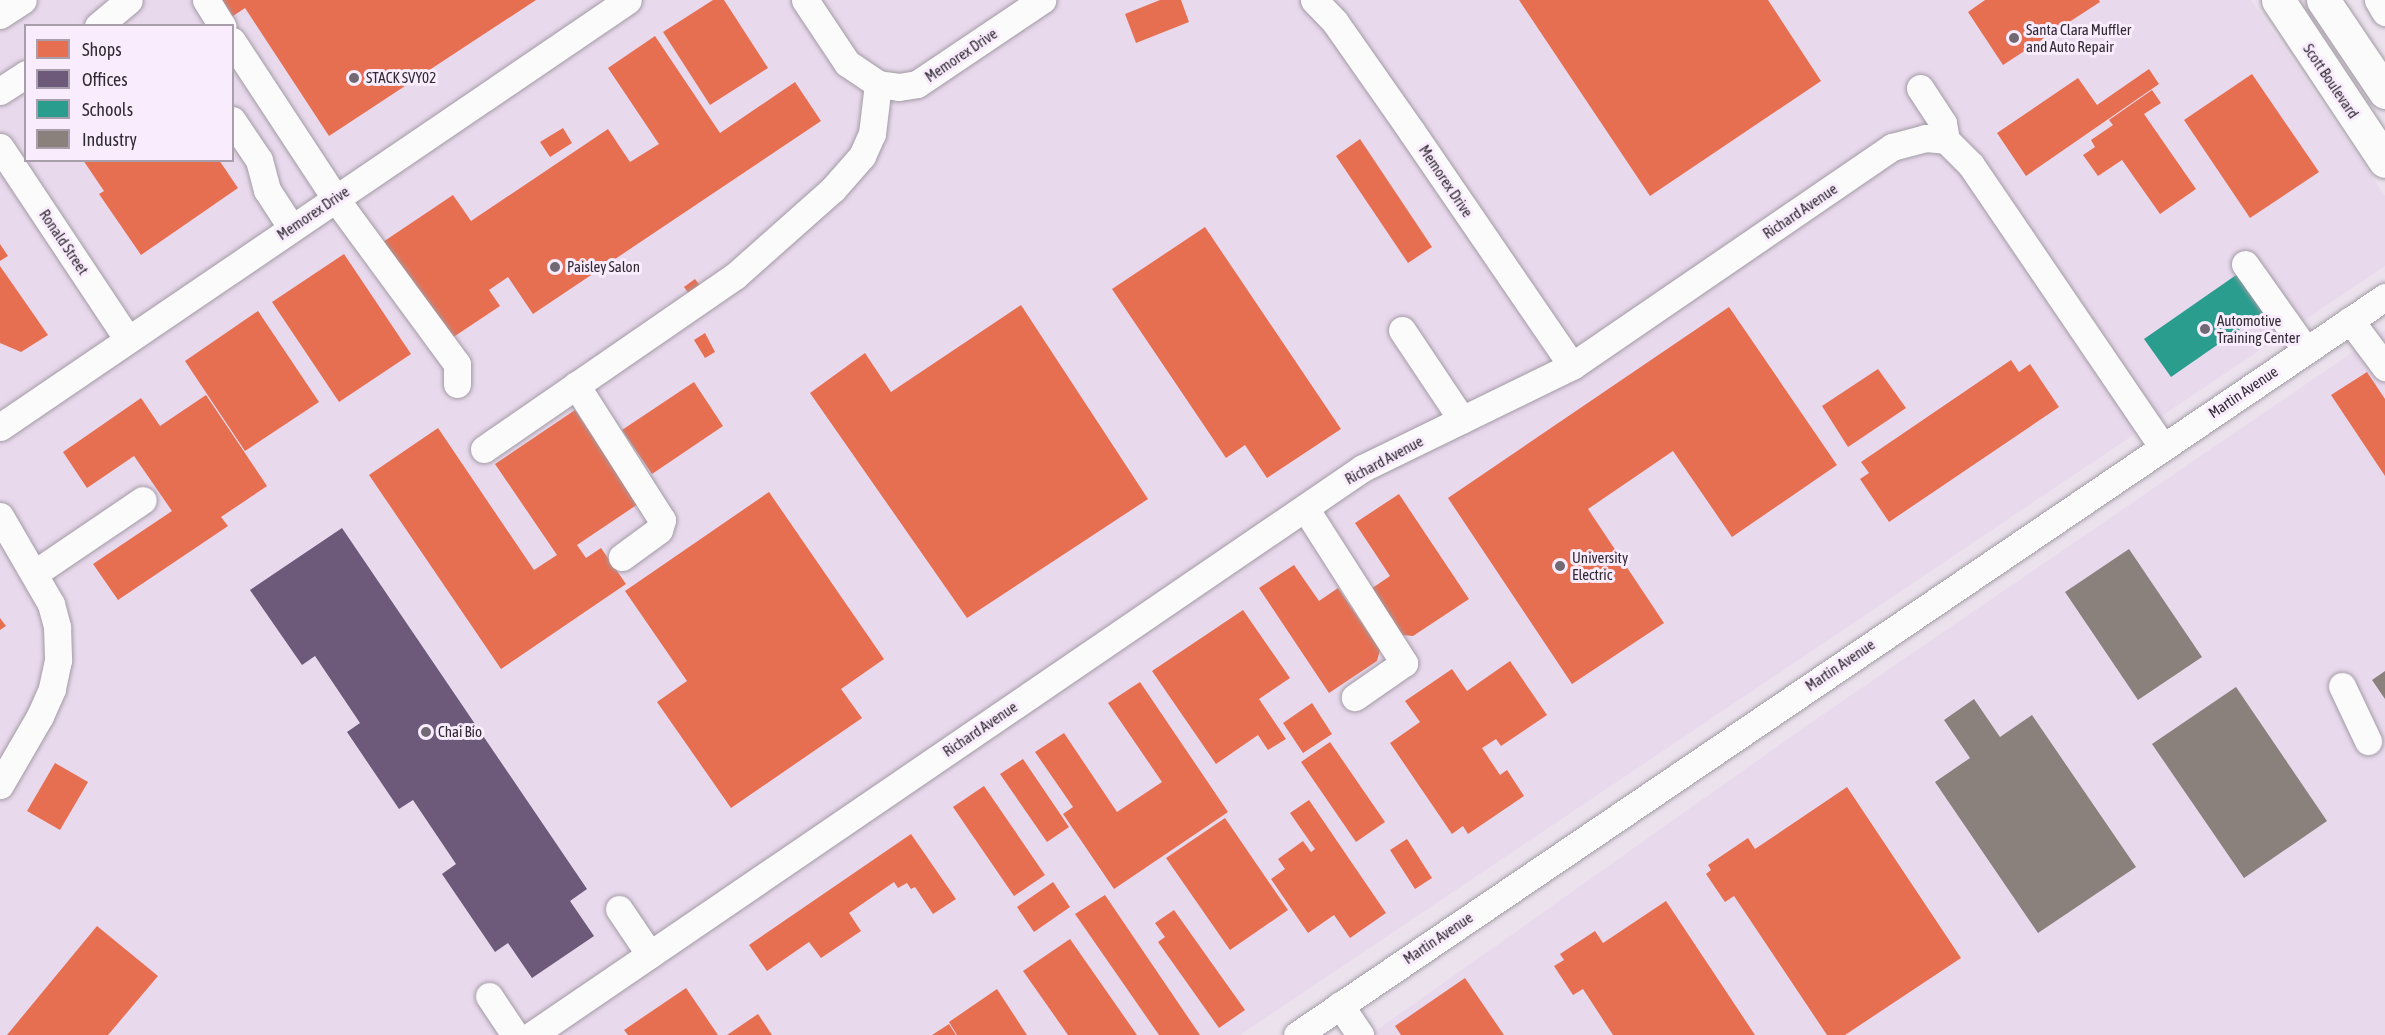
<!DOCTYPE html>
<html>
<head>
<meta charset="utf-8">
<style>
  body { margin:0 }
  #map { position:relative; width:2385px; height:1035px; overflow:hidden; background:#ebe2ee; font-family:"Asap Condensed",sans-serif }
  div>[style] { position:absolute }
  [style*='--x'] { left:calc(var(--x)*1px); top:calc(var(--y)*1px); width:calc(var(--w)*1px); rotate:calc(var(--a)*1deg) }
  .built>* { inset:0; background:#e9d9ed }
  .shops>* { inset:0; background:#e76f51 }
  .offices>* { inset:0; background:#6d597a }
  .schools>* { inset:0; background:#2a9d8f }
  .industry>* { inset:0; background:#8a817c }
  .roads { filter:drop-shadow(0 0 2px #a29ba4) drop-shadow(0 0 2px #a29ba4) }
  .minor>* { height:27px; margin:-13.5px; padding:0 13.5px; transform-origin:13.5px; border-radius:13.5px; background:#fcfbfc }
  .major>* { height:33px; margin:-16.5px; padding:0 16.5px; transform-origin:16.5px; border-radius:16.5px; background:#fcfbfc }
  .dots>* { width:16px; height:16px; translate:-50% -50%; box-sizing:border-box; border:3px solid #f9ecfd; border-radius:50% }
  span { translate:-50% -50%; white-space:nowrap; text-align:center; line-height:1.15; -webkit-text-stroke:6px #f9ecfd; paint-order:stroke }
  .poi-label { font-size:15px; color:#302a32 }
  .left { translate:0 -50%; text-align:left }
  .street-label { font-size:15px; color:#302a32 }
  .legend { position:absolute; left:24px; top:24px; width:210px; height:138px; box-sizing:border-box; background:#f9ecfd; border:2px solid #a99eac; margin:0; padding:8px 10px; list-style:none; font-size:18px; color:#302a32 }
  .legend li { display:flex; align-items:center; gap:12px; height:30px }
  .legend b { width:30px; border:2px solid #a99eac }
</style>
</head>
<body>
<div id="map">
  <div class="built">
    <div style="clip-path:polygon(evenodd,0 0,2251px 0,2385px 196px,2385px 266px,1240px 1035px,0 1035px,0 0,26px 26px,232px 26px,232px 160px,26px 160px,26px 26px)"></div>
    <div style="clip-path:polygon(2385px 330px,2385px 1035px,1370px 1035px,1806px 726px)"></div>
  </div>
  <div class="shops">
    <div style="clip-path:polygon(213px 0,536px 0,329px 136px,245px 8px,227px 20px)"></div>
    <div style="clip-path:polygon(713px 0,724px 0,768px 68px,710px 105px,663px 32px)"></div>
    <div style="clip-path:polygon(1160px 0,1181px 0,1189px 22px,1136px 43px,1125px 14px)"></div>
    <div style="clip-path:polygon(1519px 0,1768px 0,1821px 81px,1650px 196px)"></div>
    <div style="clip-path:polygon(1985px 0,2099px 0,2100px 2px,2003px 65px,1968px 12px)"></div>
    <div style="clip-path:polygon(655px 36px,720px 133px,795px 82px,821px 121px,533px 314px,508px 277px,489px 290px,500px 306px,446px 342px,380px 244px,453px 195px,471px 221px,608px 129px,630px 162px,659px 144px,608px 68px)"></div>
    <div style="clip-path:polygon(2149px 69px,2159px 84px,2026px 176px,1997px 133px,2078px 78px,2097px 105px)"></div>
    <div style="clip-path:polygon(2252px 74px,2319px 172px,2250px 218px,2184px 120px)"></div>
    <div style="clip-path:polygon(2152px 90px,2161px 103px,2144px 114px,2196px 189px,2160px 214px,2122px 160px,2098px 176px,2083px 155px,2095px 147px,2091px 140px,2113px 125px,2109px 120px)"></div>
    <div style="clip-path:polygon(563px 128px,572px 143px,550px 157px,540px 142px)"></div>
    <div style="clip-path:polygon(1360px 139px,1432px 247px,1408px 263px,1336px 156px)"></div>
    <div style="clip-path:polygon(83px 160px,219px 160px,238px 188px,141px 255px,99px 194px,104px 191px)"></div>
    <div style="clip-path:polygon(1205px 227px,1341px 429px,1267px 478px,1245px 445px,1226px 458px,1112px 289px)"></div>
    <div style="clip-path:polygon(0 244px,8px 256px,0 261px)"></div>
    <div style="clip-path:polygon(344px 254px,411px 354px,339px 402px,272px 302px)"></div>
    <div style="clip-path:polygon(0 266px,48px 335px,21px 352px,0 343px)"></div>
    <div style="clip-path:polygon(695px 279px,701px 287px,690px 295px,684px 287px)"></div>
    <div style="clip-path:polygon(1021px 305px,1148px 499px,967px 618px,810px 393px,865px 353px,891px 392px)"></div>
    <div style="clip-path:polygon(1729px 307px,1837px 465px,1732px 537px,1673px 451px,1588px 509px,1664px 623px,1572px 684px,1448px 498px)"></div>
    <div style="clip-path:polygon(258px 311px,319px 402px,245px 451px,185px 361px)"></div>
    <div style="clip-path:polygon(705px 333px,715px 352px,705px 358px,694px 340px)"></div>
    <div style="clip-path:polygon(2011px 360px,2019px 372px,2030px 364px,2059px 407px,1889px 522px,1860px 479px,1869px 473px,1861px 462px)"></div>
    <div style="clip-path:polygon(1878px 369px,1906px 408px,1848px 447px,1822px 406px)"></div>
    <div style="clip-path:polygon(2367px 372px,2385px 399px,2385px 476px,2331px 395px)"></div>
    <div style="clip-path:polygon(694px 382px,723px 426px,652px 474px,622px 430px)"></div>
    <div style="clip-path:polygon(206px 395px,267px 486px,221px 517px,228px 526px,118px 600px,93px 564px,172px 511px,134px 456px,87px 488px,63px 452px,141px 398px,160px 426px)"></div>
    <div style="clip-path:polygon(575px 410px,638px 504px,577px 545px,586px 558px,601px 548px,626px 584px,501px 669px,369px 475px,438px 428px,534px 570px,557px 555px,495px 464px)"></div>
    <div style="clip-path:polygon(769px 492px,884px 659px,841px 689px,862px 718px,731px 808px,657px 702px,687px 681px,625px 591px)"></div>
    <div style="clip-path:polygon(1399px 494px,1469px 599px,1413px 636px,1402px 635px,1371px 589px,1390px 576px,1355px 523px)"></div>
    <div style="clip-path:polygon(1294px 565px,1319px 601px,1338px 588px,1380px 650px,1377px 661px,1329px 693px,1259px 588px)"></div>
    <div style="clip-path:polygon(1243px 610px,1290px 678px,1259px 699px,1286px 739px,1268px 750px,1258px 735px,1216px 764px,1152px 671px)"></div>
    <div style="clip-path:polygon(0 618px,6px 626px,0 630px)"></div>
    <div style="clip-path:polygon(1510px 661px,1547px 715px,1501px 746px,1496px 739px,1482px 748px,1500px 775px,1507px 770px,1524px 796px,1468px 834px,1463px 826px,1452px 834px,1390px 743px,1420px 722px,1405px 701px,1452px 669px,1467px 691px)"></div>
    <div style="clip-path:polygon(1140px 682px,1228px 812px,1114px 889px,1063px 814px,1073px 807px,1035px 752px,1064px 733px,1117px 812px,1162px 782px,1108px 703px)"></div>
    <div style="clip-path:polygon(1312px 703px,1332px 734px,1303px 753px,1283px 723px)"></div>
    <div style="clip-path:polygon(1330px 742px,1385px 822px,1356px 842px,1301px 762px)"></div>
    <div style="clip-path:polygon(1023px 759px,1069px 827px,1047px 842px,1000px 774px)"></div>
    <div style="clip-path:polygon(55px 763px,88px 782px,60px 830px,27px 811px)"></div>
    <div style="clip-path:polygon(984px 786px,1045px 875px,1014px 896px,953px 807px)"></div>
    <div style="clip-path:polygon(1847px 787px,1961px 958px,1845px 1035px,1827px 1035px,1734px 896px,1725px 902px,1706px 874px,1711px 870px,1708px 865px,1748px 838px,1755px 849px)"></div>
    <div style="clip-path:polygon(1309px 800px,1386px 913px,1350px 938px,1334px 915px,1308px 933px,1271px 879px,1285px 869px,1278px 859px,1303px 841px,1311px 852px,1315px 849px,1290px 813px)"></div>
    <div style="clip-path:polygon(1225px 818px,1288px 910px,1230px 950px,1166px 858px)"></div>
    <div style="clip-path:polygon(911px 834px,956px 899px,933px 914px,915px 887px,911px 889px,907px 883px,898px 888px,894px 882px,849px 913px,861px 931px,821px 958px,809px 942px,767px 971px,749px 945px)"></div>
    <div style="clip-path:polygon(1407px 839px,1432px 878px,1415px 889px,1390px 850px)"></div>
    <div style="clip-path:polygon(1053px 882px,1070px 907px,1034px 932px,1017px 907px)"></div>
    <div style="clip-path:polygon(1105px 895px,1200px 1035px,1159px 1035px,1075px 914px)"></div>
    <div style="clip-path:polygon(1666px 901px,1755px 1035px,1613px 1035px,1583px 989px,1573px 995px,1554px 966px,1564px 960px,1560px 954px,1595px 931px,1603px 943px)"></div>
    <div style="clip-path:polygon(1174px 910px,1245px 1010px,1219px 1028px,1158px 942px,1165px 937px,1155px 923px)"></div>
    <div style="clip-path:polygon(97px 926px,158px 976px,108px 1035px,7px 1035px)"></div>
    <div style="clip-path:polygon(1070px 939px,1137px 1035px,1068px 1035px,1023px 971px)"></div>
    <div style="clip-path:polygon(1465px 978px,1504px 1035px,1401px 1035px,1395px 1026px)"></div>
    <div style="clip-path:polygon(686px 988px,718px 1035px,628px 1035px,624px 1030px)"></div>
    <div style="clip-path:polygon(997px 989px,1027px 1035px,957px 1035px,949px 1022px)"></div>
    <div style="clip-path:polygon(758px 1014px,772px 1035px,727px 1035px)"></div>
    <div style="clip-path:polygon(949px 1024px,956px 1035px,932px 1035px)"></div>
  </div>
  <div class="offices">
    <div style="clip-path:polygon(342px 528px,587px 889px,570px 901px,594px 936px,532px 978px,508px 943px,495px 952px,442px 874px,456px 864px,413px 800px,399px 809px,347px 732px,360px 723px,315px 656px,302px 665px,250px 590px)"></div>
  </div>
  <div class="schools">
    <div style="clip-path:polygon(2239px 273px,2266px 311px,2171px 377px,2144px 339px)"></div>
  </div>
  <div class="industry">
    <div style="clip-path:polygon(2129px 549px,2202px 657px,2138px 700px,2065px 592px)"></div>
    <div style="clip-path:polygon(2385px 671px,2385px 699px,2372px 680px)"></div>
    <div style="clip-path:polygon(2236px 687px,2327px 821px,2244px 878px,2152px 744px)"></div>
    <div style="clip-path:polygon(1974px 699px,2000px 737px,2032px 715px,2136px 867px,2038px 933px,1935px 782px,1970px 758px,1944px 720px)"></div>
  </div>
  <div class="roads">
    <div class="minor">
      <div style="--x:206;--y:0;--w:31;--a:58"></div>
      <div style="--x:805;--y:0;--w:76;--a:56.3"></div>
      <div style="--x:847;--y:63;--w:37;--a:34"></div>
      <div style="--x:878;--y:84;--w:21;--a:8"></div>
      <div style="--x:899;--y:87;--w:18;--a:-9"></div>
      <div style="--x:917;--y:84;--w:151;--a:-33.9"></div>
      <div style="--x:1314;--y:0;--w:30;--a:46"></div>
      <div style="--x:1335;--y:22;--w:134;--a:55"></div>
      <div style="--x:1412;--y:132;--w:283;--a:55.6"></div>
      <div style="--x:2378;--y:0;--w:14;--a:60"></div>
      <div style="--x:0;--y:15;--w:27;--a:-33"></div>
      <div style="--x:98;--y:26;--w:40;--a:-40"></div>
      <div style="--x:232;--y:41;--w:188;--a:56.7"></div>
      <div style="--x:335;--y:198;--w:206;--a:53.7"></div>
      <div style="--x:457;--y:364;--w:20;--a:90"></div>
      <div style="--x:1920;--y:88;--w:42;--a:56.7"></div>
      <div style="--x:1943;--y:123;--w:17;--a:80"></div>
      <div style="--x:0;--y:91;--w:31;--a:-33"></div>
      <div style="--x:232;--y:120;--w:48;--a:56"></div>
      <div style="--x:259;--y:160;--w:31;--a:75"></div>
      <div style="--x:267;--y:190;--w:44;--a:57"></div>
      <div style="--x:0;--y:147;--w:229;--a:56.4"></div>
      <div style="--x:2245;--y:264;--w:105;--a:54.7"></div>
      <div style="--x:2350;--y:320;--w:59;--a:53.3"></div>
      <div style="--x:1402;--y:330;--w:108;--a:56.3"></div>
      <div style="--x:576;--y:385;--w:160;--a:57.5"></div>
      <div style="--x:662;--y:520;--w:10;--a:107"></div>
      <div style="--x:659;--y:530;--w:46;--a:143.9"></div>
      <div style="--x:0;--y:427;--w:759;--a:-34.21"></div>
      <div style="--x:484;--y:449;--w:305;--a:-34.6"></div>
      <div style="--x:735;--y:276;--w:131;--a:-41.6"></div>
      <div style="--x:833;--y:189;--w:44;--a:-48.7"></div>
      <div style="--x:862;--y:156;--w:24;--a:-66"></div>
      <div style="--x:872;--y:134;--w:50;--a:-83.2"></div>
      <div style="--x:1305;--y:508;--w:184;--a:57.4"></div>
      <div style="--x:1404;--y:663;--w:60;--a:145.2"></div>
      <div style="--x:0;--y:516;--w:102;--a:59.9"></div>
      <div style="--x:51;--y:604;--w:24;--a:75"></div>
      <div style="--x:57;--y:627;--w:33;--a:88"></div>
      <div style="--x:58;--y:660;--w:30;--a:102"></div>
      <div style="--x:52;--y:689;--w:30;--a:114"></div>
      <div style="--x:40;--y:716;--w:80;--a:120.1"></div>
      <div style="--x:35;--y:573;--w:130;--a:-34.1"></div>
      <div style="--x:2342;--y:686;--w:61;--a:64.7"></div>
      <div style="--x:619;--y:909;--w:55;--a:56"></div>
      <div style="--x:489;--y:996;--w:47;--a:56.3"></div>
      <div style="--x:1340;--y:1005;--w:36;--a:56"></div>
      <div style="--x:532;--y:1035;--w:1006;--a:-34.31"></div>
      <div style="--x:1363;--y:468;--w:233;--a:-26"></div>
      <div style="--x:1572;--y:366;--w:388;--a:-34.4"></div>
      <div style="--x:1892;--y:147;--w:34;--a:-15"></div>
      <div style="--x:1925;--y:138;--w:21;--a:5"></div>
      <div style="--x:1946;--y:140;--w:35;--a:45"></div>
      <div style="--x:1971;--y:165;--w:340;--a:55.8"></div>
      <div style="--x:1297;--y:1035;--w:1315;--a:-34.15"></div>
    </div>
    <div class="major">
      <div style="--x:2278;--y:0;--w:193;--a:56.4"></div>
      <div style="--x:2323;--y:0;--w:111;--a:56"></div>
    </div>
  </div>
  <div class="dots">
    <div style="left:2014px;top:38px;background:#716a74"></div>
    <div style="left:354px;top:78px;background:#716a74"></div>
    <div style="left:555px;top:267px;background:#716a74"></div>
    <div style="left:2205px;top:329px;background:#716a74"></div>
    <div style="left:1560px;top:566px;background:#716a74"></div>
    <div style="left:426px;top:732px;background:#716a74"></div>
  </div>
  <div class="poi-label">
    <span class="left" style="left:2026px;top:38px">Santa Clara Muffler<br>and Auto Repair</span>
    <span class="left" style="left:366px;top:78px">STACK SVY02</span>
    <span class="left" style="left:567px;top:267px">Paisley Salon</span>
    <span class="left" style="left:2217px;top:329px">Automotive<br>Training Center</span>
    <span class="left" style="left:1572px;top:566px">University<br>Electric</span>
    <span class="left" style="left:438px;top:732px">Chai Bio</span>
  </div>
  <div class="street-label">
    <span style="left:961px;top:55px;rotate:-34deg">Memorex Drive</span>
    <span style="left:2331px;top:81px;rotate:56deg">Scott Boulevard</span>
    <span style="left:1446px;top:181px;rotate:56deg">Memorex Drive</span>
    <span style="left:1800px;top:211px;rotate:-34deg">Richard Avenue</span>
    <span style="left:313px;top:213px;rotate:-34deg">Memorex Drive</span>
    <span style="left:64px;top:242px;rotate:56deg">Ronald Street</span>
    <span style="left:2243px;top:392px;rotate:-34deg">Martin Avenue</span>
    <span style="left:1384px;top:460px;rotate:-28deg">Richard Avenue</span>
    <span style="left:1840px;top:665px;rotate:-34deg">Martin Avenue</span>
    <span style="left:980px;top:729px;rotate:-34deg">Richard Avenue</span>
    <span style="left:1438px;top:938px;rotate:-34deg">Martin Avenue</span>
  </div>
  <ul class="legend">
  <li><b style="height:16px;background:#e76f51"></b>Shops</li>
  <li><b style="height:16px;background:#6d597a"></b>Offices</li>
  <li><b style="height:16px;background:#2a9d8f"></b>Schools</li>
  <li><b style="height:16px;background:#8a817c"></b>Industry</li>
  </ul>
</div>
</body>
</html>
